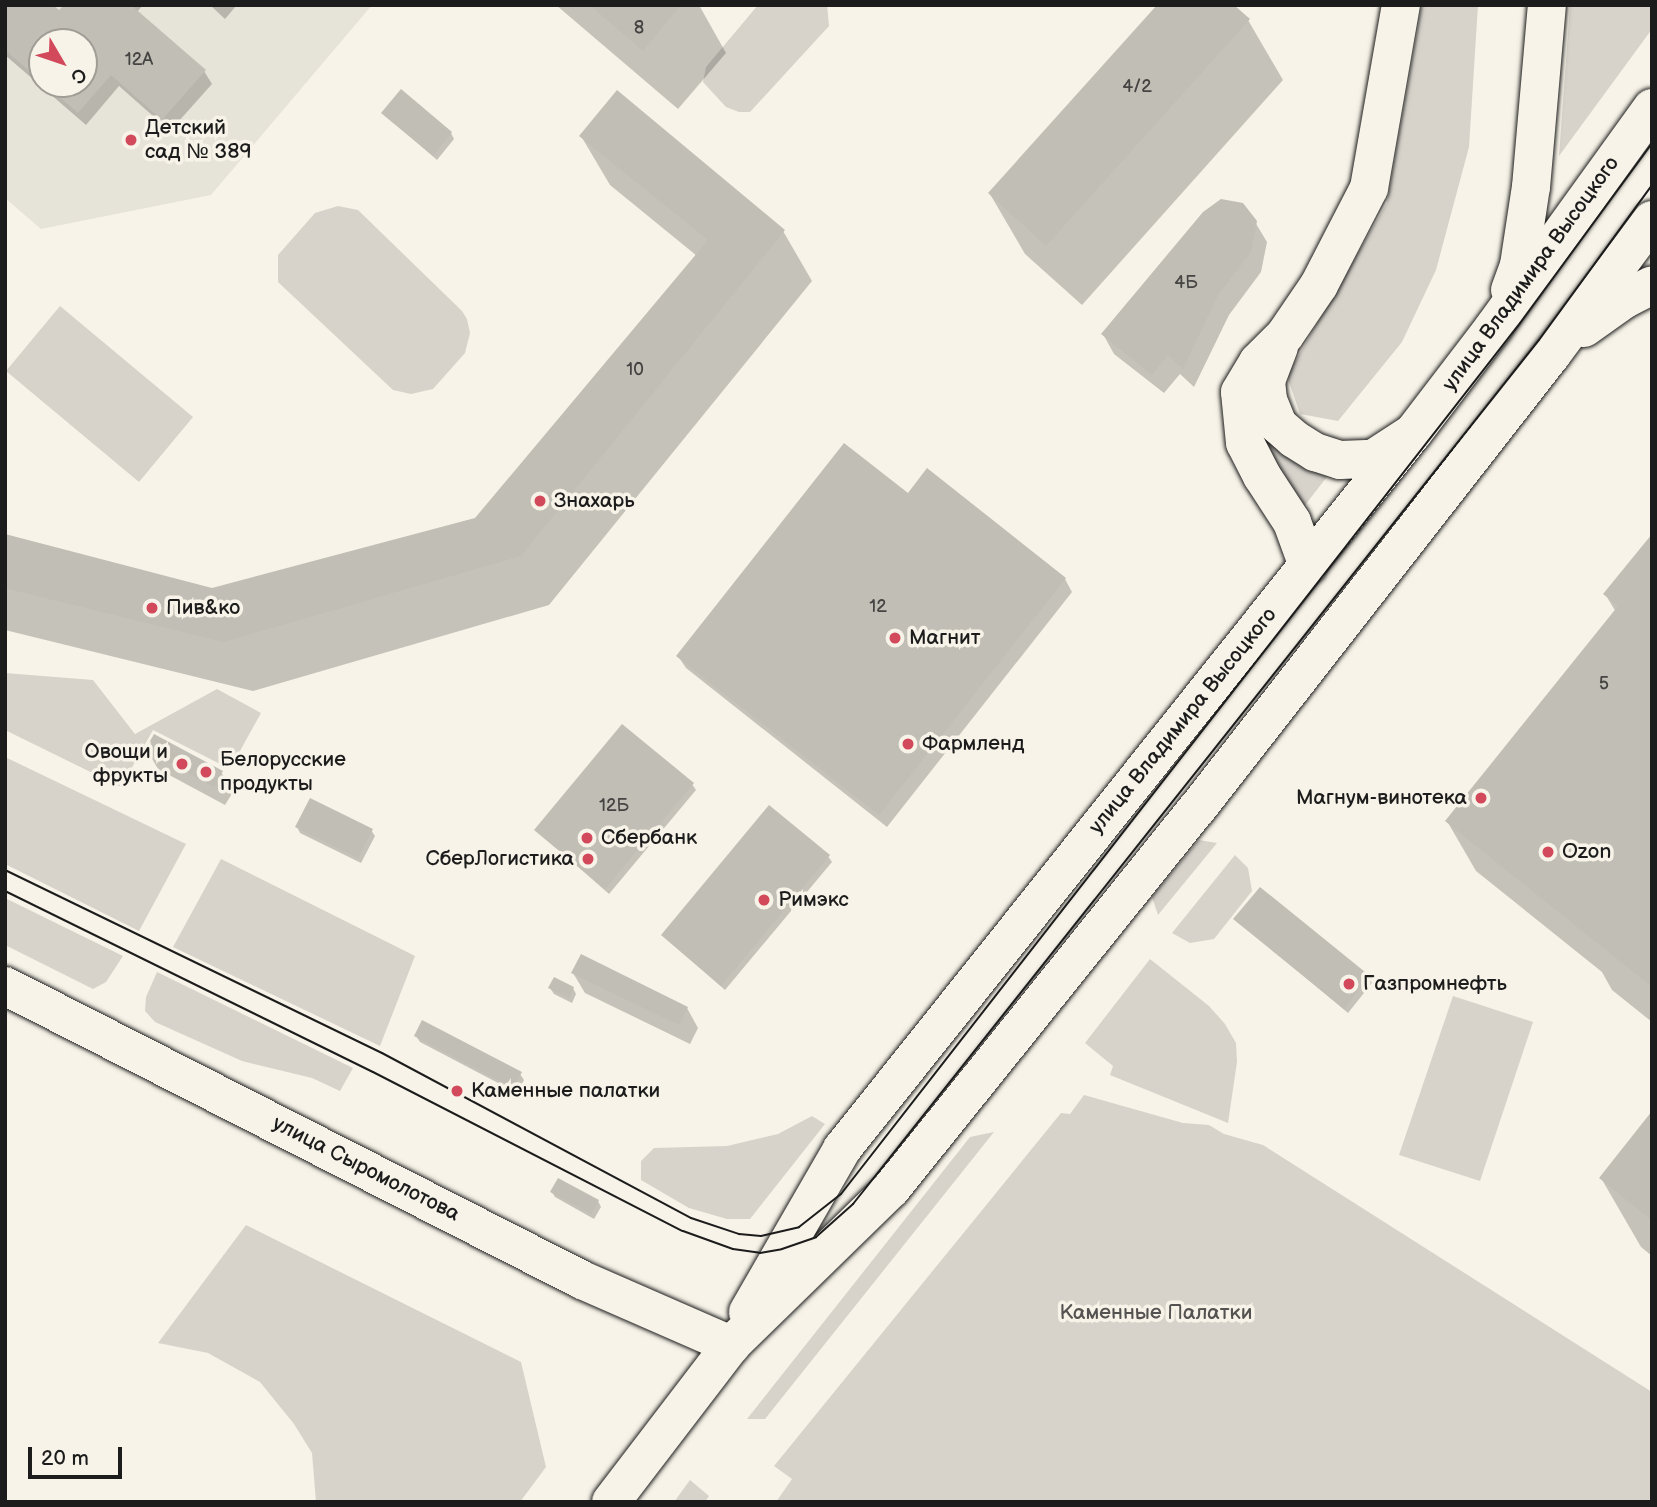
<!DOCTYPE html>
<html>
<head>
<meta charset="utf-8">
<style>
  body { margin:0 }
  #map { position:relative; width:1657px; height:1507px; overflow:hidden; background:#f7f3e8; font-family:"Balsamiq Sans",sans-serif }
  div>[style] { position:absolute }
  [style*='--x'] { left:calc(var(--x)*1px); top:calc(var(--y)*1px); width:calc(var(--w)*1px); rotate:calc(var(--a)*1deg) }
  .built>* { inset:0; background:#e6e3d9 }
  .green>* { inset:0; background:#d7d3cb }
  .shadow>* { inset:0; background:#0003 }
  .building>* { inset:0; background:#c0beb5 }
  .roads { filter:drop-shadow(0 0 2px #1c1c1c) drop-shadow(0 0 2px #1c1c1c) }
  .tertiary>* { height:38px; margin:-19px; padding:0 19px; transform-origin:19px; border-radius:19px; background:#f7f3e8 }
  .secondary>* { height:38px; margin:-19px; padding:0 19px; transform-origin:19px; border-radius:19px; background:#f7f3e8 }
  .tram>* { height:2px; margin:-1px; padding:0 1px; transform-origin:1px; border-radius:1px; background:#1c1c1c }
  .dots>* { width:19px; height:19px; translate:-50% -50%; box-sizing:border-box; border:4px solid #f7f3e8; border-radius:50% }
  span { translate:-50% -50%; white-space:nowrap; text-align:center; line-height:1.15; -webkit-text-stroke:7px #f7f3e8; paint-order:stroke }
  .number-label { font-size:18px; color:#454442 }
  .number-label span { -webkit-text-stroke-width:0 }
  .poi-label { font-size:21px; color:#1c1c1c }
  .left { translate:0 -50%; text-align:left }
  .right { translate:-100% -50%; text-align:right }
  .street-label { font-size:21px; color:#1c1c1c }
  .park-label { font-size:21px; color:#545351 }
  .frame { position:absolute; inset:0; border:7px solid #1c1c1c; pointer-events:none }
  .north { position:absolute; left:28px; top:28px; width:70px; height:70px; box-sizing:border-box; background:#f7f3e8; border:2px solid #9f9d96; border-radius:50%; rotate:129deg; font-size:19px; font-weight:700; line-height:28px; text-align:center; color:#1c1c1c }
  .north::after { content:''; display:block; margin:auto; width:24px; height:32px; background:#d1495b; clip-path:polygon(50% 0,100% 100%,50% 72%,0 100%) }
  .scale { position:absolute; left:28px; top:1447px; width:94px; height:32px; box-sizing:border-box; border:4px solid #1c1c1c; border-top:0; padding-left:9px; font-size:21px; line-height:24px; white-space:nowrap; color:#1c1c1c; -webkit-text-stroke:5px #f7f3e8; paint-order:stroke }
</style>
</head>
<body>
<div id="map">
  <div class="built">
    <div style="clip-path:polygon(evenodd,5px 5px,372px 5px,211px 195px,41px 229px,5px 198px,5px 5px,42px 42px,84px 42px,84px 84px,42px 84px,42px 42px)"></div>
  </div>
  <div class="green">
    <div style="clip-path:polygon(758px 5px,827px 5px,829px 26px,750px 112px,739px 112px,726px 107px,703px 82px,706px 67px)"></div>
    <div style="clip-path:polygon(1422px 5px,1478px 5px,1469px 147px,1436px 270px,1402px 342px,1338px 421px,1300px 414px,1287px 376px,1387px 203px)"></div>
    <div style="clip-path:polygon(1570px 5px,1652px 5px,1652px 29px,1559px 156px)"></div>
    <div style="clip-path:polygon(338px 206px,358px 210px,462px 311px,467px 319px,470px 333px,465px 353px,433px 389px,411px 394px,393px 390px,278px 282px,278px 255px,315px 213px)"></div>
    <div style="clip-path:polygon(60px 306px,193px 417px,139px 482px,6px 371px)"></div>
    <div style="clip-path:polygon(1258px 362px,1268px 400px,1340px 460px,1292px 522px,1262px 476px)"></div>
    <div style="clip-path:polygon(5px 673px,93px 680px,135px 734px,217px 689px,261px 713px,230px 769px,153px 730px,121px 787px,5px 730px)"></div>
    <div style="clip-path:polygon(5px 757px,186px 844px,139px 931px,5px 864px)"></div>
    <div style="clip-path:polygon(1199px 840px,1217px 843px,1158px 915px,1152px 897px)"></div>
    <div style="clip-path:polygon(1235px 855px,1248px 868px,1252px 891px,1214px 939px,1190px 943px,1172px 933px)"></div>
    <div style="clip-path:polygon(221px 859px,415px 956px,380px 1046px,173px 947px)"></div>
    <div style="clip-path:polygon(5px 898px,123px 956px,106px 982px,93px 989px,5px 945px)"></div>
    <div style="clip-path:polygon(1150px 959px,1209px 1006px,1225px 1024px,1236px 1043px,1237px 1062px,1228px 1123px,1110px 1075px,1113px 1066px,1085px 1043px)"></div>
    <div style="clip-path:polygon(157px 972px,353px 1068px,340px 1091px,312px 1078px,242px 1061px,155px 1022px,145px 1011px,146px 997px)"></div>
    <div style="clip-path:polygon(1453px 996px,1533px 1022px,1480px 1181px,1399px 1155px)"></div>
    <div style="clip-path:polygon(1084px 1095px,1183px 1123px,1209px 1125px,1224px 1134px,1263px 1145px,1652px 1392px,1652px 1502px,776px 1502px,792px 1479px,774px 1466px,1061px 1113px,1070px 1114px)"></div>
    <div style="clip-path:polygon(812px 1116px,825px 1124px,750px 1219px,727px 1219px,689px 1208px,641px 1180px,641px 1161px,654px 1148px,727px 1146px,778px 1134px)"></div>
    <div style="clip-path:polygon(994px 1132px,765px 1419px,747px 1419px,970px 1137px)"></div>
    <div style="clip-path:polygon(246px 1225px,521px 1362px,546px 1467px,520px 1502px,316px 1502px,312px 1453px,294px 1424px,260px 1382px,208px 1353px,158px 1343px)"></div>
    <div style="clip-path:polygon(690px 1480px,709px 1496px,705px 1502px,674px 1502px)"></div>
  </div>
  <div class="shadow">
    <div style="clip-path:polygon(evenodd,5px 5px,59px 13px,66px 5px,143px 5px,137px 12px,204px 71px,212px 84px,170px 131px,119px 86px,86px 125px,5px 55px,5px 5px,42px 42px,84px 42px,84px 84px,42px 84px,42px 42px)"></div>
    <div style="clip-path:polygon(210px 5px,237px 5px,225px 19px)"></div>
    <div style="clip-path:polygon(556px 5px,699px 5px,726px 53px,678px 109px)"></div>
    <div style="clip-path:polygon(1248px 20px,1283px 80px,1082px 305px,1025px 254px,990px 194px)"></div>
    <div style="clip-path:polygon(383px 113px,451px 133px,454px 139px,437px 160px)"></div>
    <div style="clip-path:polygon(581px 136px,783px 231px,812px 281px,549px 605px,253px 691px,5px 630px,5px 536px,212px 590px,476px 519px,697px 256px,610px 185px)"></div>
    <div style="clip-path:polygon(1255px 222px,1267px 242px,1261px 272px,1229px 315px,1194px 387px,1180px 374px,1164px 393px,1114px 354px,1103px 334px)"></div>
    <div style="clip-path:polygon(908px 495px,1065px 579px,1072px 592px,887px 827px,686px 668px,678px 656px)"></div>
    <div style="clip-path:polygon(1652px 537px,1652px 1022px,1612px 990px,1602px 972px,1476px 871px,1447px 821px,1616px 612px,1605px 594px)"></div>
    <div style="clip-path:polygon(147px 750px,221px 772px,233px 792px,225px 805px,158px 769px)"></div>
    <div style="clip-path:polygon(692px 784px,696px 790px,609px 894px,536px 830px)"></div>
    <div style="clip-path:polygon(297px 827px,371px 830px,375px 836px,361px 863px,300px 833px)"></div>
    <div style="clip-path:polygon(828px 856px,832px 862px,725px 990px,663px 936px)"></div>
    <div style="clip-path:polygon(1235px 919px,1369px 977px,1372px 983px,1348px 1013px)"></div>
    <div style="clip-path:polygon(573px 973px,687px 1008px,698px 1028px,690px 1044px,585px 993px)"></div>
    <div style="clip-path:polygon(550px 988px,573px 988px,576px 994px,572px 1003px,554px 994px)"></div>
    <div style="clip-path:polygon(416px 1036px,520px 1074px,524px 1080px,517px 1093px,420px 1042px)"></div>
    <div style="clip-path:polygon(1652px 1114px,1652px 1256px,1641px 1247px,1601px 1178px)"></div>
    <div style="clip-path:polygon(552px 1192px,598px 1201px,601px 1207px,594px 1219px,555px 1197px)"></div>
  </div>
  <div class="building">
    <div style="clip-path:polygon(5px 5px,53px 5px,59px 10px,64px 5px,131px 5px,206px 70px,162px 120px,111px 75px,78px 113px,44px 84px,84px 84px,84px 42px,42px 42px,42px 82px,5px 50px)"></div>
    <div style="clip-path:polygon(590px 5px,681px 5px,643px 51px)"></div>
    <div style="clip-path:polygon(1157px 5px,1234px 5px,1250px 19px,1046px 246px,988px 193px)"></div>
    <div style="clip-path:polygon(401px 89px,452px 132px,433px 156px,381px 113px)"></div>
    <div style="clip-path:polygon(617px 90px,785px 230px,521px 556px,223px 642px,5px 588px,5px 534px,212px 588px,475px 518px,708px 240px,579px 136px)"></div>
    <div style="clip-path:polygon(1221px 199px,1243px 203px,1257px 221px,1251px 252px,1218px 295px,1183px 369px,1168px 355px,1152px 375px,1101px 334px,1203px 212px)"></div>
    <div style="clip-path:polygon(844px 443px,908px 493px,927px 468px,1066px 578px,879px 815px,676px 656px)"></div>
    <div style="clip-path:polygon(1652px 534px,1652px 987px,1445px 821px,1618px 606px,1603px 594px)"></div>
    <div style="clip-path:polygon(622px 724px,694px 783px,605px 889px,534px 830px)"></div>
    <div style="clip-path:polygon(154px 734px,223px 771px,214px 787px,145px 750px)"></div>
    <div style="clip-path:polygon(310px 798px,373px 829px,358px 858px,295px 827px)"></div>
    <div style="clip-path:polygon(769px 805px,830px 855px,721px 986px,661px 935px)"></div>
    <div style="clip-path:polygon(1260px 887px,1370px 976px,1344px 1009px,1233px 919px)"></div>
    <div style="clip-path:polygon(581px 954px,688px 1007px,679px 1025px,571px 973px)"></div>
    <div style="clip-path:polygon(554px 977px,574px 987px,569px 998px,548px 988px)"></div>
    <div style="clip-path:polygon(422px 1020px,522px 1072px,513px 1088px,414px 1036px)"></div>
    <div style="clip-path:polygon(1652px 1111px,1652px 1220px,1599px 1178px)"></div>
    <div style="clip-path:polygon(558px 1178px,599px 1200px,591px 1214px,550px 1192px)"></div>
  </div>
  <div class="roads">
    <div class="tertiary">
      <div style="--x:1279;--y:347;--w:36;--a:111"></div>
      <div style="--x:1266;--y:381;--w:19;--a:84"></div>
      <div style="--x:1268;--y:400;--w:27;--a:68"></div>
      <div style="--x:1278;--y:425;--w:21;--a:41"></div>
      <div style="--x:1294;--y:439;--w:25;--a:32"></div>
      <div style="--x:1315;--y:452;--w:26;--a:18"></div>
      <div style="--x:1340;--y:460;--w:33;--a:-2"></div>
      <div style="--x:1373;--y:459;--w:45;--a:-33.3"></div>
      <div style="--x:1308;--y:566;--w:47;--a:-110"></div>
      <div style="--x:1292;--y:522;--w:55;--a:-123.1"></div>
      <div style="--x:1262;--y:476;--w:37;--a:-117"></div>
      <div style="--x:1245;--y:443;--w:51;--a:-95.6"></div>
      <div style="--x:1240;--y:392;--w:35;--a:-59"></div>
      <div style="--x:1258;--y:362;--w:38;--a:-45"></div>
      <div style="--x:1285;--y:335;--w:60;--a:-55.8"></div>
      <div style="--x:1319;--y:285;--w:109;--a:-62.7"></div>
      <div style="--x:1369;--y:188;--w:186;--a:-80.1"></div>
      <div style="--x:5;--y:986;--w:648;--a:27"></div>
      <div style="--x:582;--y:1280;--w:163;--a:23.6"></div>
    </div>
    <div class="secondary">
      <div style="--x:1510;--y:290;--w:27;--a:-70"></div>
      <div style="--x:1519;--y:265;--w:79;--a:-81.3"></div>
      <div style="--x:1531;--y:187;--w:183;--a:-85"></div>
      <div style="--x:1584;--y:328;--w:50;--a:-35.3"></div>
      <div style="--x:1625;--y:299;--w:30;--a:-27"></div>
      <div style="--x:748;--y:1312;--w:188;--a:-60"></div>
      <div style="--x:842;--y:1149;--w:916;--a:-51.43"></div>
      <div style="--x:1413;--y:433;--w:133;--a:-52.6"></div>
      <div style="--x:1494;--y:327;--w:270;--a:-54.2"></div>
      <div style="--x:611;--y:1502;--w:198;--a:-52.6"></div>
      <div style="--x:731;--y:1345;--w:223;--a:-44.3"></div>
      <div style="--x:891;--y:1189;--w:488;--a:-51.2"></div>
      <div style="--x:1197;--y:809;--w:577;--a:-52.04"></div>
      <div style="--x:1552;--y:354;--w:167;--a:-53.3"></div>
    </div>
  </div>
  <div class="tram">
    <div style="--x:5;--y:870;--w:419;--a:25.9"></div>
    <div style="--x:382;--y:1053;--w:350;--a:28.1"></div>
    <div style="--x:691;--y:1218;--w:51;--a:18.4"></div>
    <div style="--x:739;--y:1234;--w:22;--a:5"></div>
    <div style="--x:761;--y:1236;--w:39;--a:-13"></div>
    <div style="--x:799;--y:1227;--w:53;--a:-38.2"></div>
    <div style="--x:841;--y:1194;--w:1104;--a:-52.06"></div>
    <div style="--x:1520;--y:323;--w:223;--a:-53.7"></div>
    <div style="--x:5;--y:891;--w:410;--a:26.2"></div>
    <div style="--x:373;--y:1072;--w:348;--a:27.2"></div>
    <div style="--x:683;--y:1231;--w:53;--a:19.8"></div>
    <div style="--x:733;--y:1249;--w:27;--a:8"></div>
    <div style="--x:760;--y:1253;--w:22;--a:-10"></div>
    <div style="--x:782;--y:1249;--w:36;--a:-19"></div>
    <div style="--x:816;--y:1237;--w:50;--a:-41.7"></div>
    <div style="--x:853;--y:1204;--w:1103;--a:-51.55"></div>
    <div style="--x:1539;--y:340;--w:192;--a:-53.9"></div>
  </div>
  <div class="dots">
    <div style="left:131px;top:140px;background:#d1495b"></div>
    <div style="left:540px;top:501px;background:#d1495b"></div>
    <div style="left:152px;top:608px;background:#d1495b"></div>
    <div style="left:895px;top:638px;background:#d1495b"></div>
    <div style="left:908px;top:744px;background:#d1495b"></div>
    <div style="left:182px;top:764px;background:#d1495b"></div>
    <div style="left:206px;top:772px;background:#d1495b"></div>
    <div style="left:1481px;top:798px;background:#d1495b"></div>
    <div style="left:587px;top:838px;background:#d1495b"></div>
    <div style="left:1548px;top:852px;background:#d1495b"></div>
    <div style="left:588px;top:859px;background:#d1495b"></div>
    <div style="left:764px;top:900px;background:#d1495b"></div>
    <div style="left:1349px;top:984px;background:#d1495b"></div>
    <div style="left:457px;top:1091px;background:#d1495b"></div>
  </div>
  <div class="number-label">
    <span style="left:639px;top:28px">8</span>
    <span style="left:139px;top:60px">12А</span>
    <span style="left:1137px;top:87px">4/2</span>
    <span style="left:1186px;top:283px">4Б</span>
    <span style="left:635px;top:370px">10</span>
    <span style="left:878px;top:607px">12</span>
    <span style="left:1604px;top:684px">5</span>
    <span style="left:614px;top:806px">12Б</span>
  </div>
  <div class="poi-label">
    <span class="left" style="left:145px;top:140px">Детский<br>сад № 389</span>
    <span class="left" style="left:554px;top:501px">Знахарь</span>
    <span class="left" style="left:166px;top:608px">Пив&amp;ко</span>
    <span class="left" style="left:909px;top:638px">Магнит</span>
    <span class="left" style="left:922px;top:744px">Фармленд</span>
    <span class="right" style="left:168px;top:764px">Овощи и<br>фрукты</span>
    <span class="left" style="left:220px;top:772px">Белорусские<br>продукты</span>
    <span class="right" style="left:1467px;top:798px">Магнум-винотека</span>
    <span class="left" style="left:601px;top:838px">Сбербанк</span>
    <span class="left" style="left:1562px;top:852px">Ozon</span>
    <span class="right" style="left:574px;top:859px">СберЛогистика</span>
    <span class="left" style="left:778px;top:900px">Римэкс</span>
    <span class="left" style="left:1363px;top:984px">Газпромнефть</span>
    <span class="left" style="left:471px;top:1091px">Каменные палатки</span>
  </div>
  <div class="street-label">
    <span style="left:1531px;top:274px;rotate:-54deg">улица Владимира Высоцкого</span>
    <span style="left:1183px;top:721px;rotate:-51deg">улица Владимира Высоцкого</span>
    <span style="left:366px;top:1169px;rotate:27deg">улица Сыромолотова</span>
  </div>
  <div class="park-label">
    <span style="left:1156px;top:1313px">Каменные Палатки</span>
  </div>
  <div class="frame"></div>
  <div class="north">С</div>
  <div class="scale">20 m</div>
</div>
</body>
</html>
